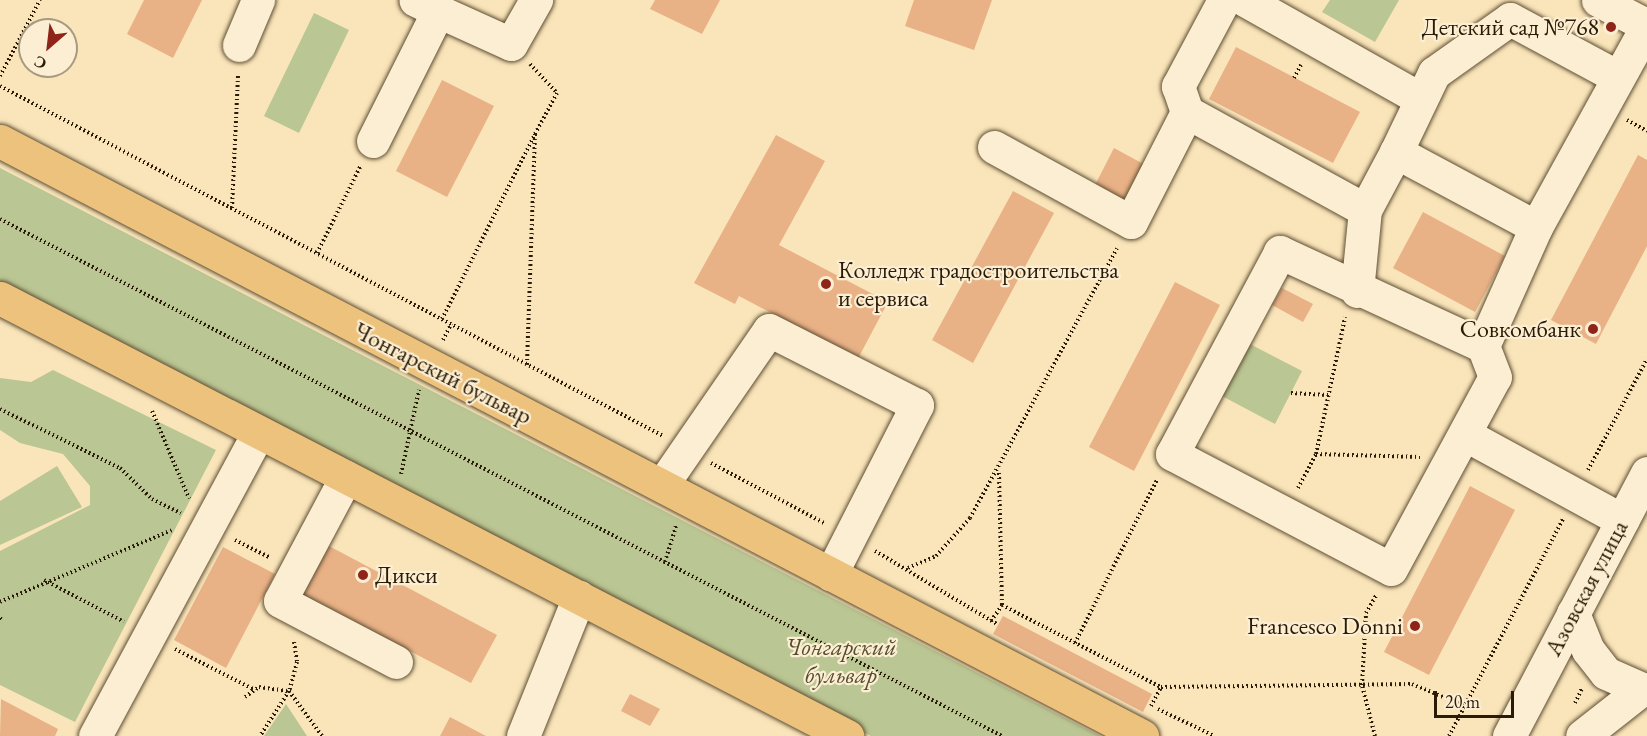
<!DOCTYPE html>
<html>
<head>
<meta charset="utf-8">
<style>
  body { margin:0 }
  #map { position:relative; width:1647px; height:736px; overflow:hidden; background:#fae5ba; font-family:"EB Garamond",serif }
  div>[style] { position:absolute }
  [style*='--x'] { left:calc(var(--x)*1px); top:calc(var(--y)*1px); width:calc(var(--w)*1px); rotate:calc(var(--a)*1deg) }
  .green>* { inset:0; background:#bac693 }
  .building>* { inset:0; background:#e9b186 }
  .path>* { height:4px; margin-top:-2px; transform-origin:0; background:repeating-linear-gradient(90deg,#2a1b06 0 1.5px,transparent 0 4.5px) }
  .roads { filter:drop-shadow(0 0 2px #5e4e33) drop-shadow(0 0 2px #5e4e33) }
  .minor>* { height:33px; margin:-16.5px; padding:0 16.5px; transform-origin:16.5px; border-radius:16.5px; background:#fceed2 }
  .major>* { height:33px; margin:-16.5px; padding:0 16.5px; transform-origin:16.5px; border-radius:16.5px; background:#edc27d }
  .dots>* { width:16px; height:16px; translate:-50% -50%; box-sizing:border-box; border:3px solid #fceed2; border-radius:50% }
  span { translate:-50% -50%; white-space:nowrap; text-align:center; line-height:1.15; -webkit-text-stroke:4.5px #fceed2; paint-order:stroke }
  .poi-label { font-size:24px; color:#2a1b06 }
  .right { translate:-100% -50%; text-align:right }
  .left { translate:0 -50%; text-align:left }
  .street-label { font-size:24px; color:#2a1b06 }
  .park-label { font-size:24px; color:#554e30; font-style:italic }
  .north { position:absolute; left:18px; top:18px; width:60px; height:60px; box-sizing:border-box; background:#fceed2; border:2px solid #a89a80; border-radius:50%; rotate:208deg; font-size:16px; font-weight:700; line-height:24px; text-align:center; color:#2a1b06 }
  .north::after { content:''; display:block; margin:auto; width:21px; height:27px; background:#8f2418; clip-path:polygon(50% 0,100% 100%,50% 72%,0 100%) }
  .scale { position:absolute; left:1434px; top:691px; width:80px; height:27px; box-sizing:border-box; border:3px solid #2a1b06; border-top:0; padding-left:8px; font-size:18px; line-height:21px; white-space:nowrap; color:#2a1b06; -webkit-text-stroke:4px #fceed2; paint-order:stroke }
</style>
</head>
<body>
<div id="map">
  <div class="green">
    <div style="clip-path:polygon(1330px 0,1399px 0,1375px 42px,1322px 12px)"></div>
    <div style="clip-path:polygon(314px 13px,349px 30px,299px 133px,264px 116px)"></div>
    <div style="clip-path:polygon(0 168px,1100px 736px,871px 736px,0 284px)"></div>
    <div style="clip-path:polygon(1250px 344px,1302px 371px,1275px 424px,1222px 396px)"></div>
    <div style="clip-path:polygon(53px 370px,216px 450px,75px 722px,0 685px,0 551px,90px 505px,90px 486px,63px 454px,20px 443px,0 430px,0 378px,31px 382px)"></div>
    <div style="clip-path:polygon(57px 466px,82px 507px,0 545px,0 501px)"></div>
    <div style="clip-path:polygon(286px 704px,307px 736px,264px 736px)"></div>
  </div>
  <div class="building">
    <div style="clip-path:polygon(144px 0,202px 0,173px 58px,127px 34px)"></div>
    <div style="clip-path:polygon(655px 0,720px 0,702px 34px,650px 9px)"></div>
    <div style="clip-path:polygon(914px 0,992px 0,974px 50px,905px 26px)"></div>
    <div style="clip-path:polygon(1236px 47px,1360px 112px,1333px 163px,1209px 99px)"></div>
    <div style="clip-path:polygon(442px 80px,494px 106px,447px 197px,396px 171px)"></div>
    <div style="clip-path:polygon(776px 135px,825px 161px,779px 245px,888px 302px,854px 366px,819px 338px,739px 296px,735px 304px,694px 283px)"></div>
    <div style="clip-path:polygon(1114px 148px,1149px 167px,1128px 207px,1093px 189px)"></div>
    <div style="clip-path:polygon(1638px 155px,1647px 160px,1647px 246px,1596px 344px,1551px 320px)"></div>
    <div style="clip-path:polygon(1013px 191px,1054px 213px,973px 363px,932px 340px)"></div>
    <div style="clip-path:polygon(1423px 212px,1505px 256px,1475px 312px,1393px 268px)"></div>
    <div style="clip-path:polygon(1175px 282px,1220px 305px,1134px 471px,1089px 447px)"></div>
    <div style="clip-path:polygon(1282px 288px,1313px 304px,1303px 322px,1272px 305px)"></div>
    <div style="clip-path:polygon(1470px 486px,1515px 510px,1429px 675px,1384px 652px)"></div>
    <div style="clip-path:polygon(329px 546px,497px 635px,471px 683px,303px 595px)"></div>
    <div style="clip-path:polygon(223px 547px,275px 574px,226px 668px,174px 640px)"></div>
    <div style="clip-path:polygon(1003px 616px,1152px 694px,1143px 712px,993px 634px)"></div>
    <div style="clip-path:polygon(630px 694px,660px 709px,650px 726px,621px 711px)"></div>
    <div style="clip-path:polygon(1px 699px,58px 729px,55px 736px,0 736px)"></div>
    <div style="clip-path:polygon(450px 717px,486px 736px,440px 736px)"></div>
  </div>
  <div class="path">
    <div style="--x:530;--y:64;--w:40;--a:47"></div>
    <div style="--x:557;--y:93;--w:47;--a:118.2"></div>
    <div style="--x:0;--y:76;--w:86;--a:-62.2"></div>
    <div style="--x:1294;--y:78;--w:15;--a:-62"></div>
    <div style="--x:0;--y:86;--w:750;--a:27.83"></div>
    <div style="--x:1627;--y:120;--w:23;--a:29"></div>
    <div style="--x:232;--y:208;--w:134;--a:-87.4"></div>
    <div style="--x:0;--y:219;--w:1128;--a:27.29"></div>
    <div style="--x:317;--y:253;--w:98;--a:-63.4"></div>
    <div style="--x:442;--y:319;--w:207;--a:-63.3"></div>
    <div style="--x:535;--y:134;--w:231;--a:92"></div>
    <div style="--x:443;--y:340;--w:18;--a:-63"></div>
    <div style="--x:1291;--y:393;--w:37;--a:3"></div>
    <div style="--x:0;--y:409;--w:134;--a:26.2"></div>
    <div style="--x:120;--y:468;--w:45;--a:44.1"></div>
    <div style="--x:152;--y:499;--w:32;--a:26"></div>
    <div style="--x:152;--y:411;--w:95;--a:67"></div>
    <div style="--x:1316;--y:454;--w:140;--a:-78"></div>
    <div style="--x:711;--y:463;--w:128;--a:28"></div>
    <div style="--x:1588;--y:470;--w:126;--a:-62"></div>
    <div style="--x:999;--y:473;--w:132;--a:88.7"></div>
    <div style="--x:401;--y:474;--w:86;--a:-77.9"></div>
    <div style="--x:1298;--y:488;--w:38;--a:-62"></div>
    <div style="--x:1316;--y:454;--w:104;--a:1.7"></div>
    <div style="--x:235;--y:540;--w:40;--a:26.6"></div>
    <div style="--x:875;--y:551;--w:142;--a:30.9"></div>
    <div style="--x:665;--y:562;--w:39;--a:-73"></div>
    <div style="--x:908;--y:568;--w:30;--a:-23"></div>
    <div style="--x:936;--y:556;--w:51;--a:-48.2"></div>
    <div style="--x:970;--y:518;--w:307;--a:-61.4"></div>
    <div style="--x:44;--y:580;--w:90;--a:27.7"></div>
    <div style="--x:0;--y:602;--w:186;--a:-22.7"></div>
    <div style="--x:0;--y:618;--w:4;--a:45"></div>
    <div style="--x:991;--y:621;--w:19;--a:-55"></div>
    <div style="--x:1002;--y:605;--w:179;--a:27.3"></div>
    <div style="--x:294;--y:642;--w:20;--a:81"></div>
    <div style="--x:297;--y:662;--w:30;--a:105"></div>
    <div style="--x:289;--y:691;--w:56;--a:53.7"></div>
    <div style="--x:1075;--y:643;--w:182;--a:-63.3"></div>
    <div style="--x:175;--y:649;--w:90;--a:27.1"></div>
    <div style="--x:245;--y:697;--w:17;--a:-36"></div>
    <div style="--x:259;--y:687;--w:30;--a:8"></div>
    <div style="--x:289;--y:691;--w:54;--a:122.8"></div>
    <div style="--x:1575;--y:703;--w:17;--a:-65"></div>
    <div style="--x:1151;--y:706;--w:21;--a:-62"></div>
    <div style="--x:1161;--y:687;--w:251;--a:-0.7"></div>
    <div style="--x:1412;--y:684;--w:57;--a:22.5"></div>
    <div style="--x:1158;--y:709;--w:62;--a:25.7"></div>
    <div style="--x:1375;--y:736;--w:53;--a:-104.3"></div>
    <div style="--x:1362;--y:685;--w:72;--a:-86.8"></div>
    <div style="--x:1366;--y:613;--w:22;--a:-60"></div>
    <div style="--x:1449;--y:736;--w:245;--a:-62.3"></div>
  </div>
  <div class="roads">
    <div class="minor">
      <div style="--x:1224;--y:0;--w:98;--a:118.1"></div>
      <div style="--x:1178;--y:86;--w:28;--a:71"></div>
      <div style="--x:1187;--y:112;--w:203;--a:28.8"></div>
      <div style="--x:1365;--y:210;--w:66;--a:-61.9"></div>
      <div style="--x:1245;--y:0;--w:202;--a:29.4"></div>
      <div style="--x:1598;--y:0;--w:52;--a:27.6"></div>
      <div style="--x:438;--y:11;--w:80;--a:24.3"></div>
      <div style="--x:511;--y:44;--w:51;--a:-60.4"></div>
      <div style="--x:239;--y:45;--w:49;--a:-67.1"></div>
      <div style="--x:373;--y:141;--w:145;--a:-63.4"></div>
      <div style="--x:438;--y:11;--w:25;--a:-154"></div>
      <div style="--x:994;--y:147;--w:156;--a:28.7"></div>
      <div style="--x:1131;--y:222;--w:123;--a:-63"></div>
      <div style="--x:1536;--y:227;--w:159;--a:-151.8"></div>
      <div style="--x:1396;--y:152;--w:88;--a:-64.3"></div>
      <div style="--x:1434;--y:73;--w:93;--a:-35.4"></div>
      <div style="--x:1510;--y:19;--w:120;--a:28.3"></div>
      <div style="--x:1357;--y:291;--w:81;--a:-84.4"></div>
      <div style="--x:1483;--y:346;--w:224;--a:-155.2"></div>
      <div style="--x:1280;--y:252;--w:229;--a:118.1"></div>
      <div style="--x:1172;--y:454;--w:247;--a:27.7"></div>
      <div style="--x:1391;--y:569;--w:218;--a:-61.6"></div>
      <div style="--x:1495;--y:377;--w:33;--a:-111"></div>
      <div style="--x:1483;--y:346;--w:130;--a:-66"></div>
      <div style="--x:1536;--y:227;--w:230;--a:-61.1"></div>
      <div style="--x:1466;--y:435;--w:178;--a:28.6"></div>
      <div style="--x:346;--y:477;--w:140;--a:118"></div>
      <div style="--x:280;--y:601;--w:131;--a:27.7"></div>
      <div style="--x:662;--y:485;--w:188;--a:-55.4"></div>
      <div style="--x:769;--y:330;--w:166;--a:26.9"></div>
      <div style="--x:917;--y:405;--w:190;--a:117"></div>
      <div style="--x:1573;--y:613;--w:40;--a:68"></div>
      <div style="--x:1588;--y:650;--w:29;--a:52"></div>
      <div style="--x:1606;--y:673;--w:39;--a:24"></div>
      <div style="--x:1642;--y:689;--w:76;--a:141.9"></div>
      <div style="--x:95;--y:736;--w:345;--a:-61.7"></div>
      <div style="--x:523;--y:736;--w:150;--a:-68.1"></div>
      <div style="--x:1509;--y:736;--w:297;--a:-62.3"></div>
    </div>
    <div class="major">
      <div style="--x:0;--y:141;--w:1288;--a:27.52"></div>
      <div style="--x:0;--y:298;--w:954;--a:27.34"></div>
    </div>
  </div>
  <div class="dots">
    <div style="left:1611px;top:27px;background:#8f2418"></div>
    <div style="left:826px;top:284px;background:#8f2418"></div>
    <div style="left:1593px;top:329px;background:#8f2418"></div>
    <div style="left:363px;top:575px;background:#8f2418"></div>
    <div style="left:1415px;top:626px;background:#8f2418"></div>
  </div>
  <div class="poi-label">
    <span class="right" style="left:1599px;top:27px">Детский сад №768</span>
    <span class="left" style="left:838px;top:284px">Колледж градостроительства<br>и сервиса</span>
    <span class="right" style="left:1581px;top:329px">Совкомбанк</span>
    <span class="left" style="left:375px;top:575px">Дикси</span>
    <span class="right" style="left:1403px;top:626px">Francesco Donni</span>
  </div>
  <div class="street-label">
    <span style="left:443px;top:373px;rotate:27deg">Чонгарский бульвар</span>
    <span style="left:1586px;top:588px;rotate:-62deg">Азовская улица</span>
  </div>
  <div class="park-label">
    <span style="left:841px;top:661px">Чонгарский<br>бульвар</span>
  </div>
  <div class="north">С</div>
  <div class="scale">20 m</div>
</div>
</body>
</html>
